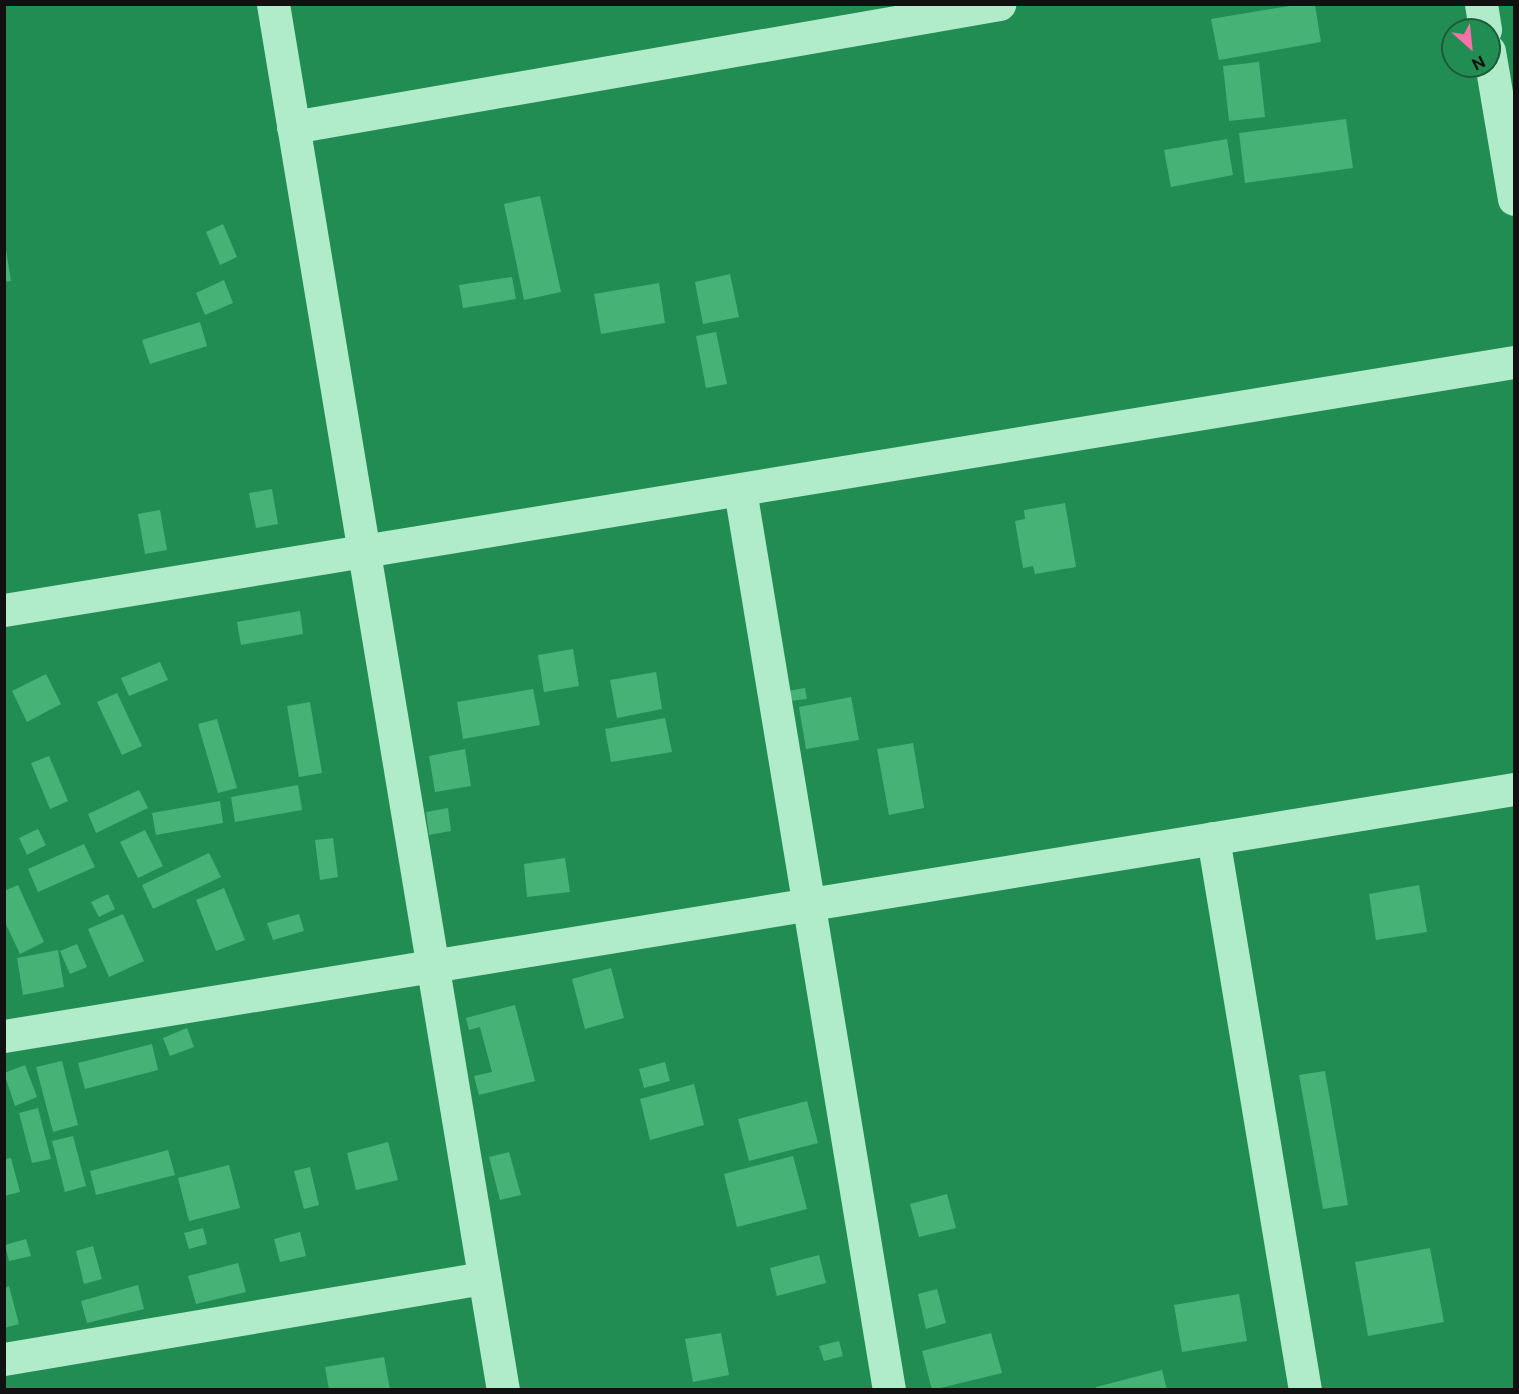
<!DOCTYPE html>
<html>
<head>
<meta charset="utf-8">
<style>
  body { margin:0 }
  #map { position:relative; width:1519px; height:1394px; overflow:hidden; background:#228d52; font-family:"Public Sans",sans-serif }
  div>[style] { position:absolute }
  [style*='--x'] { left:calc(var(--x)*1px); top:calc(var(--y)*1px); width:calc(var(--w)*1px); rotate:calc(var(--a)*1deg) }
  .building>* { inset:0; background:#46b276 }
  .street>* { height:33px; margin:-16.5px; padding:0 16.5px; transform-origin:16.5px; border-radius:16.5px; background:#b0ecca }
  span { translate:-50% -50%; white-space:nowrap; text-align:center; line-height:1.15; -webkit-text-stroke:4.5px #228d52; paint-order:stroke }
  .frame { position:absolute; inset:0; border:6px solid #111; pointer-events:none }
  .north { position:absolute; left:1441px; top:18px; width:60px; height:60px; box-sizing:border-box; background:#228d52; border:2px solid #1b5b38; border-radius:50%; rotate:153deg; font-size:16px; font-weight:700; line-height:24px; text-align:center; color:#111 }
  .north::after { content:''; display:block; margin:auto; width:21px; height:27px; background:#f872a8; clip-path:polygon(50% 0,100% 100%,50% 72%,0 100%) }
</style>
</head>
<body>
<div id="map">
  <div class="building">
    <div style="clip-path:polygon(1295px 5px,1315px 5px,1321px 42px,1219px 60px,1211px 19px)"></div>
    <div style="clip-path:polygon(1259px 62px,1265px 117px,1229px 121px,1223px 66px)"></div>
    <div style="clip-path:polygon(1346px 119px,1353px 168px,1245px 183px,1239px 133px)"></div>
    <div style="clip-path:polygon(1227px 139px,1233px 175px,1171px 187px,1164px 150px)"></div>
    <div style="clip-path:polygon(540px 196px,561px 292px,524px 300px,504px 204px)"></div>
    <div style="clip-path:polygon(223px 224px,237px 257px,220px 265px,206px 232px)"></div>
    <div style="clip-path:polygon(6px 250px,11px 281px,4px 282px,4px 251px)"></div>
    <div style="clip-path:polygon(730px 274px,739px 317px,703px 324px,695px 282px)"></div>
    <div style="clip-path:polygon(512px 277px,516px 299px,463px 308px,459px 285px)"></div>
    <div style="clip-path:polygon(224px 280px,233px 303px,205px 315px,196px 293px)"></div>
    <div style="clip-path:polygon(659px 283px,665px 323px,601px 334px,594px 294px)"></div>
    <div style="clip-path:polygon(200px 322px,207px 346px,150px 364px,142px 340px)"></div>
    <div style="clip-path:polygon(716px 332px,727px 384px,706px 388px,696px 336px)"></div>
    <div style="clip-path:polygon(272px 489px,278px 524px,256px 528px,249px 493px)"></div>
    <div style="clip-path:polygon(1065px 503px,1076px 567px,1035px 574px,1033px 566px,1023px 568px,1015px 521px,1025px 519px,1024px 510px)"></div>
    <div style="clip-path:polygon(160px 510px,167px 550px,145px 554px,138px 514px)"></div>
    <div style="clip-path:polygon(300px 611px,303px 634px,241px 645px,237px 622px)"></div>
    <div style="clip-path:polygon(573px 649px,579px 686px,544px 692px,538px 655px)"></div>
    <div style="clip-path:polygon(160px 662px,168px 680px,129px 696px,121px 678px)"></div>
    <div style="clip-path:polygon(656px 672px,662px 709px,617px 718px,610px 680px)"></div>
    <div style="clip-path:polygon(46px 674px,61px 704px,27px 722px,12px 691px)"></div>
    <div style="clip-path:polygon(805px 688px,807px 699px,790px 701px,788px 691px)"></div>
    <div style="clip-path:polygon(533px 689px,540px 725px,463px 739px,457px 702px)"></div>
    <div style="clip-path:polygon(117px 693px,142px 746px,122px 755px,97px 702px)"></div>
    <div style="clip-path:polygon(851px 697px,859px 740px,806px 749px,799px 707px)"></div>
    <div style="clip-path:polygon(310px 702px,322px 773px,299px 777px,287px 706px)"></div>
    <div style="clip-path:polygon(665px 718px,672px 752px,611px 762px,605px 729px)"></div>
    <div style="clip-path:polygon(217px 719px,237px 788px,218px 793px,198px 724px)"></div>
    <div style="clip-path:polygon(913px 743px,924px 808px,889px 815px,877px 749px)"></div>
    <div style="clip-path:polygon(465px 749px,471px 786px,435px 792px,429px 756px)"></div>
    <div style="clip-path:polygon(49px 756px,68px 801px,50px 809px,31px 763px)"></div>
    <div style="clip-path:polygon(298px 785px,302px 810px,235px 822px,231px 797px)"></div>
    <div style="clip-path:polygon(139px 790px,148px 808px,96px 833px,88px 814px)"></div>
    <div style="clip-path:polygon(220px 801px,223px 823px,156px 835px,152px 813px)"></div>
    <div style="clip-path:polygon(448px 808px,451px 831px,429px 835px,426px 812px)"></div>
    <div style="clip-path:polygon(38px 829px,46px 845px,27px 855px,19px 838px)"></div>
    <div style="clip-path:polygon(145px 830px,163px 866px,138px 878px,120px 842px)"></div>
    <div style="clip-path:polygon(333px 838px,338px 877px,320px 880px,315px 840px)"></div>
    <div style="clip-path:polygon(84px 844px,95px 867px,38px 892px,28px 869px)"></div>
    <div style="clip-path:polygon(209px 853px,221px 877px,153px 909px,142px 885px)"></div>
    <div style="clip-path:polygon(565px 858px,570px 892px,527px 897px,524px 864px)"></div>
    <div style="clip-path:polygon(18px 885px,44px 942px,20px 954px,4px 920px,4px 891px)"></div>
    <div style="clip-path:polygon(1419px 885px,1427px 932px,1376px 940px,1369px 894px)"></div>
    <div style="clip-path:polygon(224px 888px,245px 940px,216px 951px,196px 900px)"></div>
    <div style="clip-path:polygon(108px 894px,115px 909px,99px 917px,91px 902px)"></div>
    <div style="clip-path:polygon(123px 914px,144px 961px,109px 977px,88px 929px)"></div>
    <div style="clip-path:polygon(299px 914px,304px 931px,273px 940px,267px 923px)"></div>
    <div style="clip-path:polygon(77px 944px,87px 967px,70px 974px,60px 951px)"></div>
    <div style="clip-path:polygon(58px 950px,64px 987px,23px 995px,17px 958px)"></div>
    <div style="clip-path:polygon(611px 968px,624px 1018px,585px 1029px,572px 979px)"></div>
    <div style="clip-path:polygon(515px 1005px,535px 1081px,479px 1095px,474px 1076px,492px 1072px,480px 1027px,469px 1030px,466px 1018px)"></div>
    <div style="clip-path:polygon(187px 1028px,194px 1047px,170px 1056px,163px 1038px)"></div>
    <div style="clip-path:polygon(152px 1044px,158px 1070px,85px 1089px,78px 1063px)"></div>
    <div style="clip-path:polygon(62px 1061px,78px 1125px,53px 1132px,36px 1067px)"></div>
    <div style="clip-path:polygon(665px 1062px,670px 1081px,644px 1088px,639px 1069px)"></div>
    <div style="clip-path:polygon(25px 1065px,37px 1097px,15px 1106px,4px 1073px)"></div>
    <div style="clip-path:polygon(1325px 1071px,1348px 1205px,1323px 1209px,1299px 1075px)"></div>
    <div style="clip-path:polygon(694px 1084px,704px 1125px,650px 1140px,640px 1099px)"></div>
    <div style="clip-path:polygon(807px 1101px,818px 1143px,749px 1161px,738px 1119px)"></div>
    <div style="clip-path:polygon(38px 1108px,51px 1159px,32px 1163px,19px 1113px)"></div>
    <div style="clip-path:polygon(73px 1136px,86px 1186px,65px 1192px,52px 1141px)"></div>
    <div style="clip-path:polygon(388px 1142px,398px 1180px,356px 1190px,347px 1153px)"></div>
    <div style="clip-path:polygon(168px 1150px,175px 1175px,96px 1195px,90px 1171px)"></div>
    <div style="clip-path:polygon(509px 1152px,521px 1195px,500px 1200px,489px 1157px)"></div>
    <div style="clip-path:polygon(793px 1156px,807px 1209px,737px 1227px,724px 1174px)"></div>
    <div style="clip-path:polygon(11px 1158px,20px 1192px,4px 1196px,4px 1159px)"></div>
    <div style="clip-path:polygon(229px 1165px,240px 1208px,189px 1221px,178px 1178px)"></div>
    <div style="clip-path:polygon(310px 1167px,319px 1205px,304px 1209px,294px 1171px)"></div>
    <div style="clip-path:polygon(947px 1194px,956px 1228px,919px 1237px,910px 1204px)"></div>
    <div style="clip-path:polygon(203px 1228px,207px 1244px,189px 1249px,184px 1233px)"></div>
    <div style="clip-path:polygon(300px 1232px,306px 1256px,280px 1262px,274px 1239px)"></div>
    <div style="clip-path:polygon(26px 1239px,31px 1256px,9px 1261px,5px 1245px)"></div>
    <div style="clip-path:polygon(93px 1246px,102px 1279px,84px 1284px,76px 1251px)"></div>
    <div style="clip-path:polygon(1430px 1248px,1444px 1322px,1368px 1336px,1355px 1262px)"></div>
    <div style="clip-path:polygon(819px 1255px,826px 1283px,777px 1296px,770px 1268px)"></div>
    <div style="clip-path:polygon(238px 1263px,246px 1292px,196px 1304px,188px 1276px)"></div>
    <div style="clip-path:polygon(138px 1285px,144px 1309px,87px 1323px,81px 1301px)"></div>
    <div style="clip-path:polygon(9px 1286px,19px 1324px,4px 1328px,4px 1288px)"></div>
    <div style="clip-path:polygon(937px 1289px,946px 1323px,926px 1329px,918px 1294px)"></div>
    <div style="clip-path:polygon(1239px 1294px,1247px 1341px,1182px 1352px,1174px 1305px)"></div>
    <div style="clip-path:polygon(721px 1333px,729px 1375px,693px 1382px,685px 1339px)"></div>
    <div style="clip-path:polygon(991px 1333px,1002px 1373px,932px 1390px,922px 1351px)"></div>
    <div style="clip-path:polygon(839px 1341px,843px 1356px,824px 1361px,819px 1346px)"></div>
    <div style="clip-path:polygon(384px 1357px,390px 1390px,329px 1390px,325px 1367px)"></div>
    <div style="clip-path:polygon(1162px 1370px,1167px 1390px,1097px 1390px,1096px 1387px)"></div>
  </div>
  <div class="street">
    <div style="--x:273;--y:4;--w:1405;--a:80.58"></div>
    <div style="--x:1481;--y:4;--w:26;--a:81"></div>
    <div style="--x:1489;--y:51;--w:150;--a:80.4"></div>
    <div style="--x:293;--y:127;--w:717;--a:-9.88"></div>
    <div style="--x:740;--y:490;--w:912;--a:80.6"></div>
    <div style="--x:4;--y:610;--w:1530;--a:-9.33"></div>
    <div style="--x:1213;--y:838;--w:560;--a:80.54"></div>
    <div style="--x:4;--y:1036;--w:1530;--a:-9.29"></div>
    <div style="--x:4;--y:1359;--w:487;--a:-9.6"></div>
  </div>
  <div class="frame"></div>
  <div class="north">N</div>
</div>
</body>
</html>
